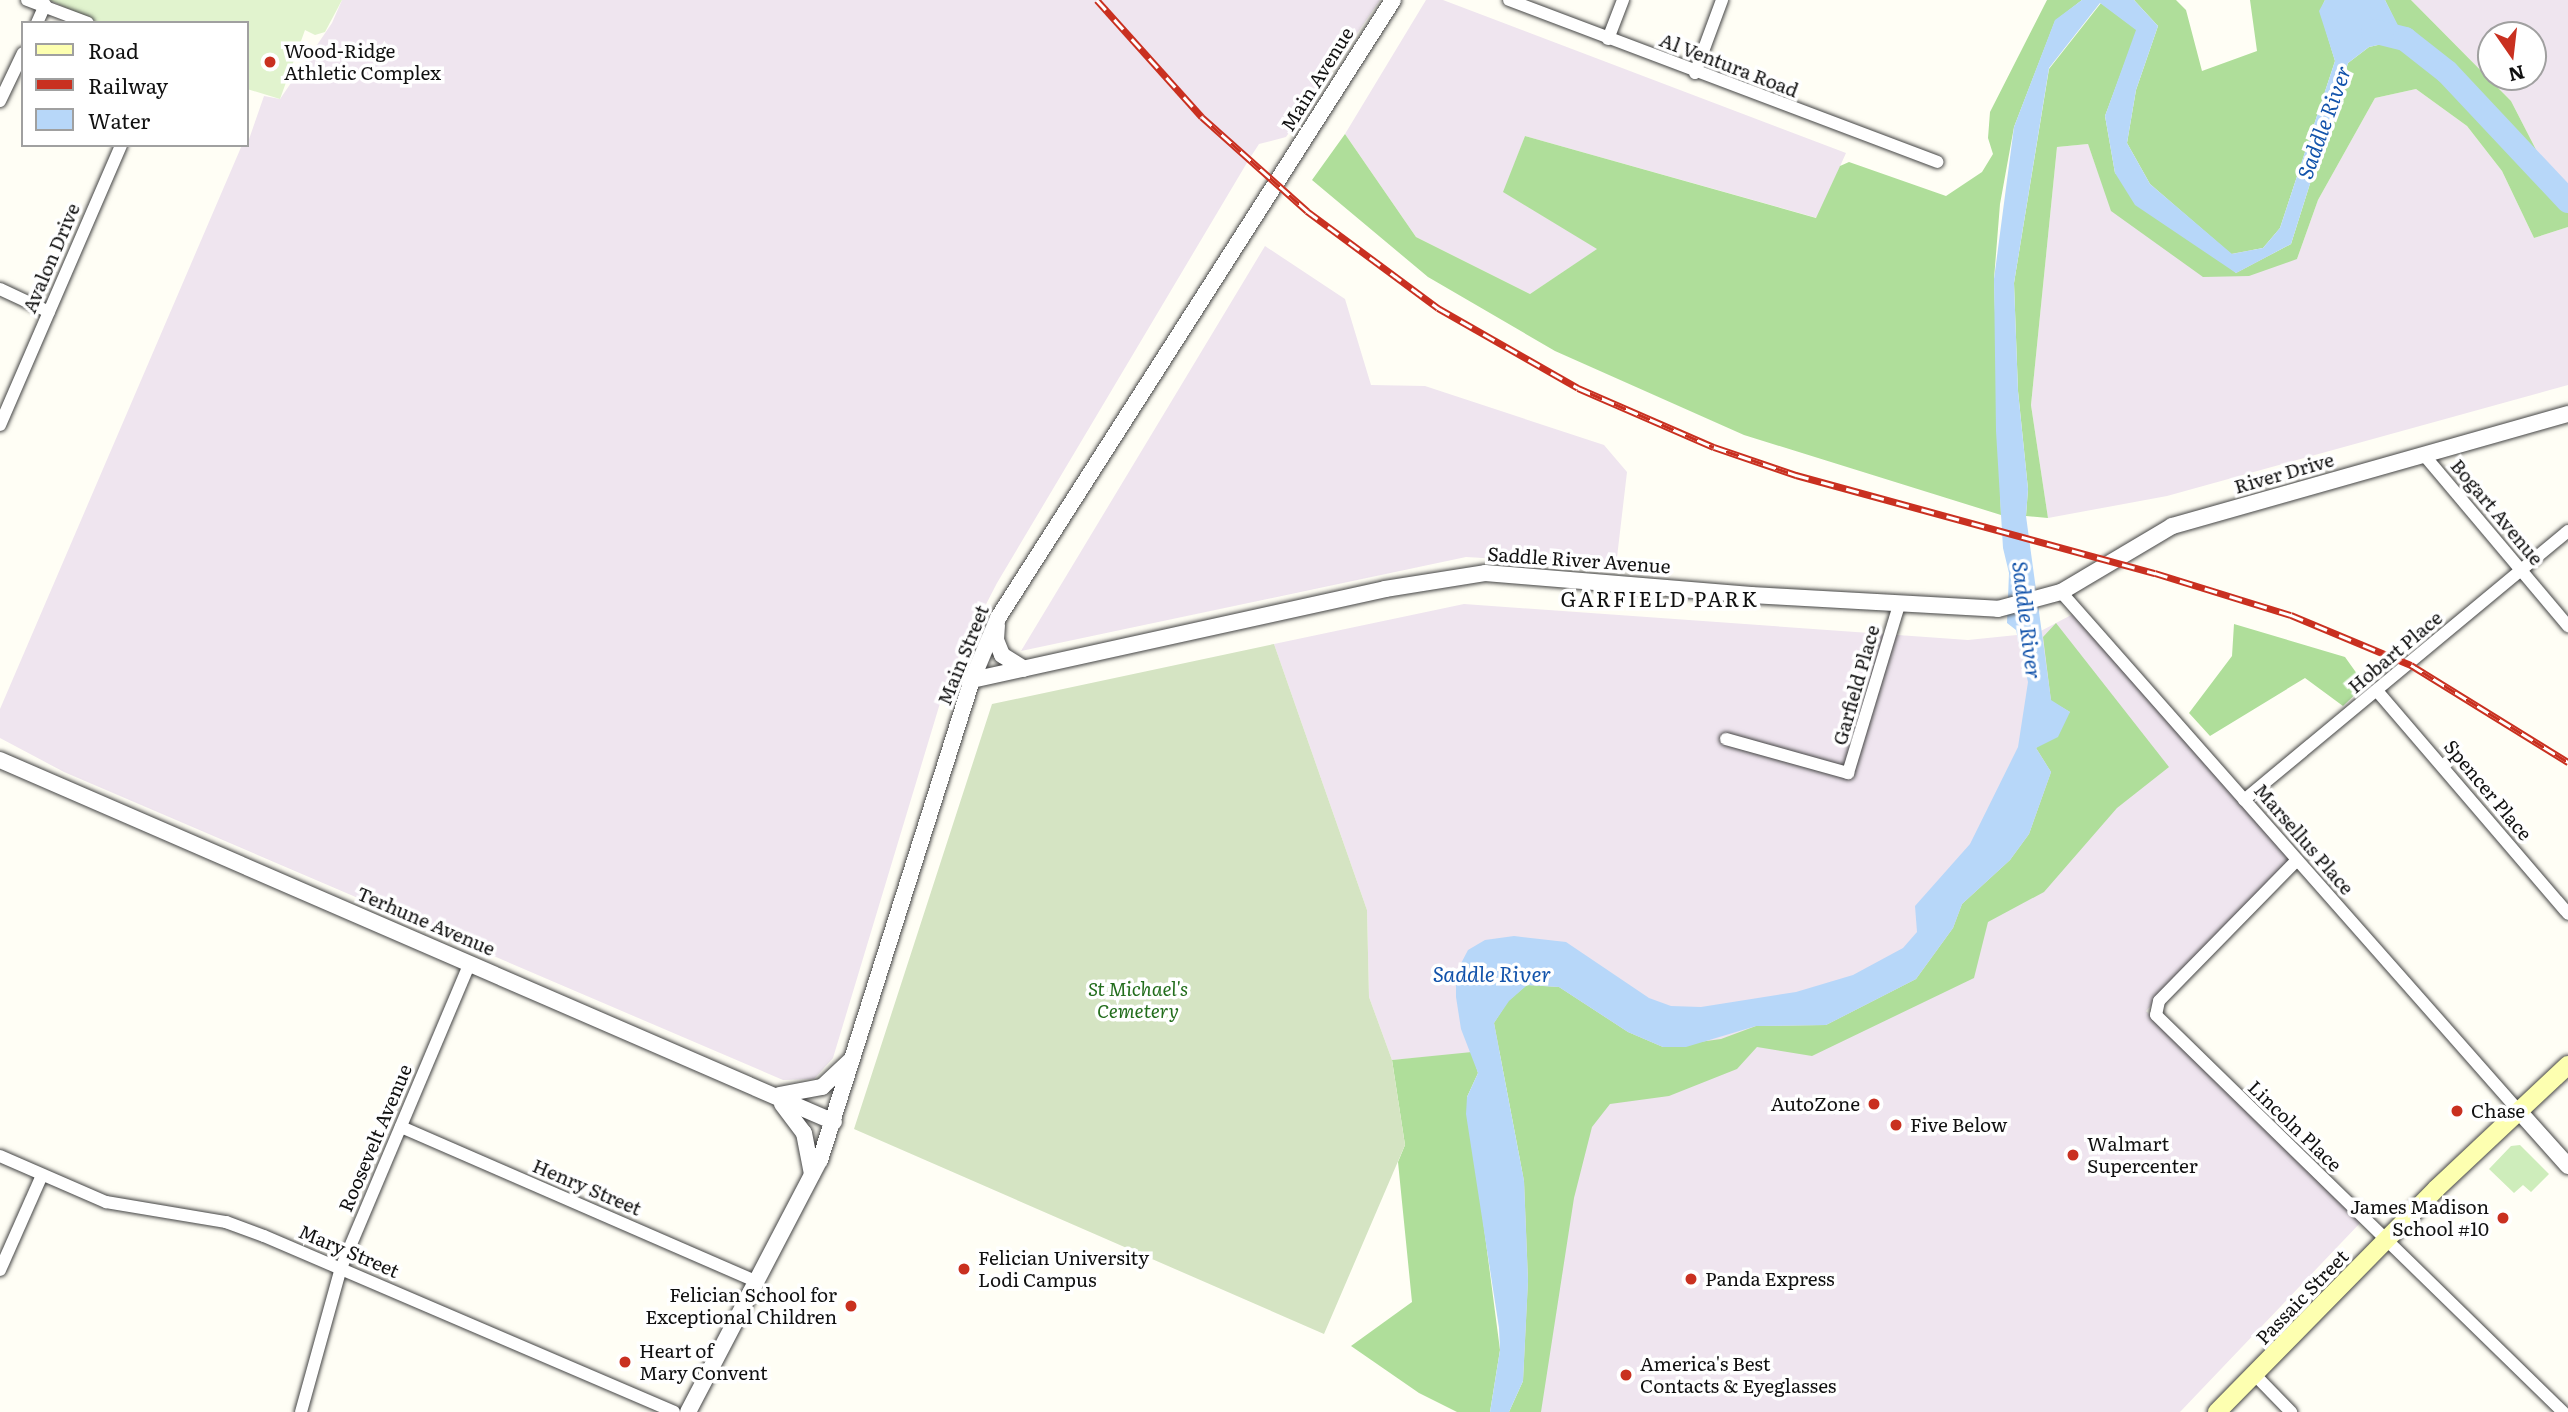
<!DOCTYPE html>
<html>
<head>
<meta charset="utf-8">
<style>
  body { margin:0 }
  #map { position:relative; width:2568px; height:1412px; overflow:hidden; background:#fffef5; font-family:Literata,serif }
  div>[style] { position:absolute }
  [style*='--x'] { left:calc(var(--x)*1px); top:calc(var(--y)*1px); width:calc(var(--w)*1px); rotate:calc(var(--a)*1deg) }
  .industrial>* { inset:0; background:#efe5ef }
  .green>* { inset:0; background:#ceedbb }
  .forest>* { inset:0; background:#afde9a }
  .cemetery>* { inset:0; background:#d5e4c3 }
  .pitch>* { inset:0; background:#e1f3ce }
  .water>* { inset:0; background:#b7d7f9 }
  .river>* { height:24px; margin:-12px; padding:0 12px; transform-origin:12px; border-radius:12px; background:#b7d7f9 }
  .roads { filter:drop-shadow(0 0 2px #444) drop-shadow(0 0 2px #444) }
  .minor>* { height:12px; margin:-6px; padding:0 6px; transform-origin:6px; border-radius:6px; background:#fff }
  .tertiary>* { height:16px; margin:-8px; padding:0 8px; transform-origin:8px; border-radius:8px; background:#fff }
  .secondary>* { height:18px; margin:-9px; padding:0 9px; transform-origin:9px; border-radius:9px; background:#fdffb0 }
  .rail>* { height:7px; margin-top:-3.5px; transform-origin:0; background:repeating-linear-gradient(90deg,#fff 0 13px,#c93020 0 26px); box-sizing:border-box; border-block:2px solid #c93020 }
  .dots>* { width:19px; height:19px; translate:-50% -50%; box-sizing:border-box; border:4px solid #fff; border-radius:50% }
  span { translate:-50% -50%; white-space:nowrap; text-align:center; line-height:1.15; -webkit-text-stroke:7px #fff; paint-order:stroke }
  .poi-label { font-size:19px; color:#111 }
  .left { translate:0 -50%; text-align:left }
  .right { translate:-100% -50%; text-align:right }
  .street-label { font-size:19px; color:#111 }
  .park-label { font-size:19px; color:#226d1c; font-style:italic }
  .water-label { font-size:21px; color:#1253ab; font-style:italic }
  .neighbourhood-label { font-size:21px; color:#111; letter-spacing:2px }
  .legend { position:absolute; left:21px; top:21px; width:228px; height:126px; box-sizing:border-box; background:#fff; border:2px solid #a0a0a0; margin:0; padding:9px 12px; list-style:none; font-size:21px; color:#111 }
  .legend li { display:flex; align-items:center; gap:14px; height:35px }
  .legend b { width:35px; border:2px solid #a0a0a0 }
  .north { position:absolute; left:2477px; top:21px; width:70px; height:70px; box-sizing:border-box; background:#fff; border:2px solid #a0a0a0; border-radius:50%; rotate:166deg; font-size:19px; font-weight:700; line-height:28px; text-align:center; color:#111 }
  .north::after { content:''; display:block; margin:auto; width:24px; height:32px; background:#c93020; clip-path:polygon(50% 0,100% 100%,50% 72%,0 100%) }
</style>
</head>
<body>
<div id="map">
  <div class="industrial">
    <div style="clip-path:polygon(342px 0,1380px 0,1286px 137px,1259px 144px,1248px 161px,997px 583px,947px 680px,833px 1058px,814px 1079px,783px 1080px,64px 772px,0 738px,0 709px,242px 145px,247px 145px,264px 96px,280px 99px,332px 23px)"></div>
    <div style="clip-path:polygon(1426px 0,1443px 0,1846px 153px,1817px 218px,1525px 136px,1504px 192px,1598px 249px,1530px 294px,1416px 237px,1345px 134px)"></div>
    <div style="clip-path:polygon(evenodd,2411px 0,2568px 0,2568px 190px,2545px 167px,2511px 101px,2411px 0,2491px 35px,2533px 35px,2533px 77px,2491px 77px,2491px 35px)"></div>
    <div style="clip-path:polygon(2416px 89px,2467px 126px,2502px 171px,2534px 238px,2568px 227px,2568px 385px,2167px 496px,2048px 518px,2031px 405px,2057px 147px,2088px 144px,2112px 211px,2135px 225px,2297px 259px,2318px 200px,2375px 98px)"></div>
    <div style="clip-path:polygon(1265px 246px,1345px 299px,1371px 385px,1425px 386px,1604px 445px,1627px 472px,1616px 566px,1466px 557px,1021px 651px)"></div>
    <div style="clip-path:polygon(1464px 604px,1968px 640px,2037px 633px,2075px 613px,2292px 860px,2146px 1011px,2362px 1221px,2180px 1412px,1523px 1412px,1522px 1050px,1392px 1060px,1369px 997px,1367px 910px,1274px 644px)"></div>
  </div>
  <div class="green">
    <div style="clip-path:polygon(2520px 1145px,2549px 1174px,2531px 1192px,2523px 1185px,2514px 1193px,2489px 1169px,2511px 1146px)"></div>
  </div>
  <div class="forest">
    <div style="clip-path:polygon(2047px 0,2082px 0,2055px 21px,2014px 127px,2000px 204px,1994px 279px,2001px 515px,1744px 435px,1555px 351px,1428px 277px,1312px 180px,1345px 134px,1416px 237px,1530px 294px,1597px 249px,1503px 192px,1525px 136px,1816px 218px,1840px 166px,1849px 162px,1946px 196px,1982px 172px,1993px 154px,1988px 138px,1990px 112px)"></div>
    <div style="clip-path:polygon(2134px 0,2176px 0,2186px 10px,2202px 71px,2257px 51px,2250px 0,2325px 0,2320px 11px,2335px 61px,2280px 228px,2263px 248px,2231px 254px,2150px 184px,2127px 143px,2136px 90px,2158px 26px)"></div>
    <div style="clip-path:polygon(2385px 0,2411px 0,2511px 101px,2545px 167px,2568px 190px,2568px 227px,2534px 238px,2502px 171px,2467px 126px,2416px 89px,2375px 98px,2318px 200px,2297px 259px,2249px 276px,2203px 277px,2111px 211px,2088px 144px,2057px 147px,2031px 405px,2048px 518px,2026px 516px,2028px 489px,2018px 391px,2014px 283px,2049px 69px,2101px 3px,2137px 30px,2105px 116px,2115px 173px,2236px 273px,2291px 244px,2348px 63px,2369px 47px,2404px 39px)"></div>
    <div style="clip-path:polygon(2056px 623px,2169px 767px,2117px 808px,2044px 892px,1988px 922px,1974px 978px,1812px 1056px,1757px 1047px,1737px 1069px,1669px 1096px,1610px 1104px,1592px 1127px,1574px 1198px,1541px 1412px,1509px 1412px,1523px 1381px,1528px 1280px,1524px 1181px,1494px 1023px,1508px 1001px,1527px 985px,1559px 987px,1628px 1032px,1663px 1047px,1721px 1039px,1756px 1026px,1826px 1025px,1916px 979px,1953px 928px,1962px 904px,2010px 860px,2029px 834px,2051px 772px,2036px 748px,2070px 712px,2051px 701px,2043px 637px)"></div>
    <div style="clip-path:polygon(2234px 624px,2345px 657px,2365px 685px,2343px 706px,2305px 678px,2210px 736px,2189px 713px,2232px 656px)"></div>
    <div style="clip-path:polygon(1472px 1052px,1478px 1073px,1467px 1097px,1500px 1350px,1490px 1412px,1457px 1412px,1419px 1393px,1351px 1346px,1412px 1302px,1398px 1162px,1405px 1145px,1392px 1060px)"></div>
  </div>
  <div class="cemetery">
    <div style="clip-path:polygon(1274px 644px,1367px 910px,1369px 997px,1392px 1060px,1405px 1145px,1324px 1334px,854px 1129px,992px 704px)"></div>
  </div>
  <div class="pitch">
    <div style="clip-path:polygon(49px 0,342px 0,325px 32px,315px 35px,305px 30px,280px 99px,247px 89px,247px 23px,100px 23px)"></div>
  </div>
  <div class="water">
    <div style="clip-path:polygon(2082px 0,2134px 0,2158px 26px,2136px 90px,2127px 143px,2150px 184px,2232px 254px,2263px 248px,2280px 228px,2335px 61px,2319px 11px,2325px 0,2385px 0,2405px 39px,2369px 47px,2348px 63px,2291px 244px,2236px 273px,2135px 205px,2115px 173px,2105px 116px,2136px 30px,2100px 3px,2049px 68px,2014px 283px,2018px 391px,2028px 489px,2026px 516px,2051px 700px,2070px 712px,2058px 737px,2036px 748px,2051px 772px,2029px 834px,2010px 860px,1962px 904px,1953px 928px,1916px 979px,1826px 1025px,1756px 1026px,1686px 1047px,1663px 1047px,1628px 1032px,1559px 987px,1527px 985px,1509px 1001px,1494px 1023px,1524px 1181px,1528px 1281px,1523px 1381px,1509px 1412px,1490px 1412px,1500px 1350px,1499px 1328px,1466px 1114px,1467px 1097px,1478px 1073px,1461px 1029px,1456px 997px,1456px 973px,1468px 950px,1485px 940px,1514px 936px,1566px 942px,1649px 998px,1671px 1006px,1701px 1007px,1796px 992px,1853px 975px,1903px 948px,1917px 932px,1915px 906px,1970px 844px,2018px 747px,2028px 682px,2016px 630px,2007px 623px,2009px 573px,2003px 548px,1996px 431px,1994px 279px,2014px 127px,2055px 20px)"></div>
  </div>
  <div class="river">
    <div style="--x:2373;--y:31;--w:33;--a:14"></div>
    <div style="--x:2405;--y:39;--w:53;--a:38.2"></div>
    <div style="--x:2447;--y:72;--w:177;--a:46.8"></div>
  </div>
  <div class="roads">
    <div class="minor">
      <div style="--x:27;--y:0;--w:65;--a:20.7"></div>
      <div style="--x:1509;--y:0;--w:458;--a:20.7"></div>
      <div style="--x:37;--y:23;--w:20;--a:-66"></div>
      <div style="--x:1608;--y:39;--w:42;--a:-69"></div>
      <div style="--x:1695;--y:73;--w:78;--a:-69.7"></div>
      <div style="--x:0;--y:101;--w:53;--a:-64.4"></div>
      <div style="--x:0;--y:289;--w:54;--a:25.1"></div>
      <div style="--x:0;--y:425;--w:305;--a:-66.6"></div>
      <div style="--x:2424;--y:455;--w:224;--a:49.9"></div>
      <div style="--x:2061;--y:592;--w:691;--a:48.58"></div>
      <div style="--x:2378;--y:692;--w:292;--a:49.4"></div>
      <div style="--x:1726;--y:739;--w:127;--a:15.6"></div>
      <div style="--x:1848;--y:773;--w:176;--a:-73.1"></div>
      <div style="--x:2244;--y:800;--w:421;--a:-39.7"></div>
      <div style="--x:2297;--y:860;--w:197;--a:134.4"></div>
      <div style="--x:2159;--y:1001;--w:14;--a:102"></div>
      <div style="--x:2156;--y:1015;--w:569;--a:44.29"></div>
      <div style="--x:401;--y:1127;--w:389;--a:23.5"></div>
      <div style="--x:0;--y:1156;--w:116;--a:23.5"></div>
      <div style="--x:106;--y:1202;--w:122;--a:9.5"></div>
      <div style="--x:226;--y:1222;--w:40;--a:20.2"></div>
      <div style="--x:264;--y:1236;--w:446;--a:23.2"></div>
      <div style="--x:0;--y:1270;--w:104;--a:-66.1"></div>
      <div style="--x:2255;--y:1375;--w:52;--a:45.8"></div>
      <div style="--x:301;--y:1412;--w:149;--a:-74.5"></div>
      <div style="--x:341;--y:1268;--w:331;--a:-67.1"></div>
    </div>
    <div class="tertiary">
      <div style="--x:997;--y:625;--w:15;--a:94"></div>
      <div style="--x:996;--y:640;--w:16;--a:68"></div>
      <div style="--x:1002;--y:655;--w:26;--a:32"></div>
      <div style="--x:972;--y:680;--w:423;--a:-12.4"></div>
      <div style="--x:1385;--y:589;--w:101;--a:-9.1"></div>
      <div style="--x:1485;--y:573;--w:267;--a:4.7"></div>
      <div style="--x:1751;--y:595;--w:247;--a:3.2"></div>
      <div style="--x:1998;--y:609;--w:65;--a:-15.1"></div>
      <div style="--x:2061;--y:592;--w:129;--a:-30.7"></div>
      <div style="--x:2172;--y:526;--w:412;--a:-15.8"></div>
      <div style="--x:0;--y:760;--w:909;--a:23.46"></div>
      <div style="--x:779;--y:1095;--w:44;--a:-10.5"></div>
      <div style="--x:822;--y:1087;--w:38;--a:-43"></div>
      <div style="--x:782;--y:1104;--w:36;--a:53"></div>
      <div style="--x:804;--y:1133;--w:42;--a:79"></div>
      <div style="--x:2518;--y:1110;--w:75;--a:48.2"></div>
      <div style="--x:688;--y:1412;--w:284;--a:-62.4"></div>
      <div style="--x:820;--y:1160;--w:503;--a:-72.43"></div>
      <div style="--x:972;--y:680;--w:67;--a:-67.2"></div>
      <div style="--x:998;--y:618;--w:733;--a:-57.41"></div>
    </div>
    <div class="secondary">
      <div style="--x:2217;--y:1412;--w:313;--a:-45.5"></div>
      <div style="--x:2436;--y:1189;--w:181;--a:-43.2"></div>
    </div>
  </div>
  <div class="rail">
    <div style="--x:1097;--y:0;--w:157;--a:48.1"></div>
    <div style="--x:1202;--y:117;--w:141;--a:41.8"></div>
    <div style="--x:1307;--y:211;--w:163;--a:36.5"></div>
    <div style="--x:1438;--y:308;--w:161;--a:29.7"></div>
    <div style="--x:1578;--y:388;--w:148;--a:23.5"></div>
    <div style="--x:1714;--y:447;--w:87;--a:18.9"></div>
    <div style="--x:1796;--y:475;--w:372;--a:15.3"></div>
    <div style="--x:2155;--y:573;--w:142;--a:17.2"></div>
    <div style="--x:2291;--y:615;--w:130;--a:22.6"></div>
    <div style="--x:2411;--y:665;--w:185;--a:31.7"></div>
  </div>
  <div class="dots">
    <div style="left:270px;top:62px;background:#c93020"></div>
    <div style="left:1874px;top:1104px;background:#c93020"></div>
    <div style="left:2457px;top:1111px;background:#c93020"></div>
    <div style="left:1896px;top:1125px;background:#c93020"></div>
    <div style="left:2073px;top:1155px;background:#c93020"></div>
    <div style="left:2503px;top:1218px;background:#c93020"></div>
    <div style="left:964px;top:1269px;background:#c93020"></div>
    <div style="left:1691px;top:1279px;background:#c93020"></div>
    <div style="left:851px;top:1306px;background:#c93020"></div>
    <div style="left:625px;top:1362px;background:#c93020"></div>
    <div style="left:1626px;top:1375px;background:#c93020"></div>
  </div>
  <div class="poi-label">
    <span class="left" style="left:284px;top:62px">Wood-Ridge<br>Athletic Complex</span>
    <span class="right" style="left:1860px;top:1104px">AutoZone</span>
    <span class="left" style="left:2471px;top:1111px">Chase</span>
    <span class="left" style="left:1910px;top:1125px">Five Below</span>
    <span class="left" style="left:2087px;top:1155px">Walmart<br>Supercenter</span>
    <span class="right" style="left:2489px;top:1218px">James Madison<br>School #10</span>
    <span class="left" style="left:978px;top:1269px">Felician University<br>Lodi Campus</span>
    <span class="left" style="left:1705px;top:1279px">Panda Express</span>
    <span class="right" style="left:837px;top:1306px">Felician School for<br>Exceptional Children</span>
    <span class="left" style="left:639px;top:1362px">Heart of<br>Mary Convent</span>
    <span class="left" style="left:1640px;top:1375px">America's Best<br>Contacts &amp; Eyeglasses</span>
  </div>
  <div class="street-label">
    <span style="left:1729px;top:65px;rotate:21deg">Al Ventura Road</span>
    <span style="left:1317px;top:79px;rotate:-58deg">Main Avenue</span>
    <span style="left:51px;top:258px;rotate:-67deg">Avalon Drive</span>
    <span style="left:2284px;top:473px;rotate:-16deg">River Drive</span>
    <span style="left:2497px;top:512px;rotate:50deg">Bogart Avenue</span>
    <span style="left:1579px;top:560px;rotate:4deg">Saddle River Avenue</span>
    <span style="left:2395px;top:652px;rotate:-40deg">Hobart Place</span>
    <span style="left:963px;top:655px;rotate:-68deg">Main Street</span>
    <span style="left:1856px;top:685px;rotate:-74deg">Garfield Place</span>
    <span style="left:2488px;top:790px;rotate:50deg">Spencer Place</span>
    <span style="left:2304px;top:839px;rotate:49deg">Marsellus Place</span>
    <span style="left:426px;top:921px;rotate:23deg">Terhune Avenue</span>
    <span style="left:2295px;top:1126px;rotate:44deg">Lincoln Place</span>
    <span style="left:375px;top:1138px;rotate:-67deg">Roosevelt Avenue</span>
    <span style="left:587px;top:1187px;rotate:23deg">Henry Street</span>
    <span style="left:349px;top:1251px;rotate:23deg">Mary Street</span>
    <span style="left:2302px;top:1297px;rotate:-46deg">Passaic Street</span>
  </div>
  <div class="park-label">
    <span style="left:1138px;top:1000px">St Michael's<br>Cemetery</span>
  </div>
  <div class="water-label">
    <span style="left:2323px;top:122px;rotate:-70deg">Saddle River</span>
    <span style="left:2028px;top:620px;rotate:83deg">Saddle River</span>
    <span style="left:1492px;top:973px">Saddle River</span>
  </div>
  <div class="neighbourhood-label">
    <span style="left:1660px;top:598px">GARFIELD PARK</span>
  </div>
  <ul class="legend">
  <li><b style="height:9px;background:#fdffb0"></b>Road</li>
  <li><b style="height:9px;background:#c93020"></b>Railway</li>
  <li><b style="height:19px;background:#b7d7f9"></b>Water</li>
  </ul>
  <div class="north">N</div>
</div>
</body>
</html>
